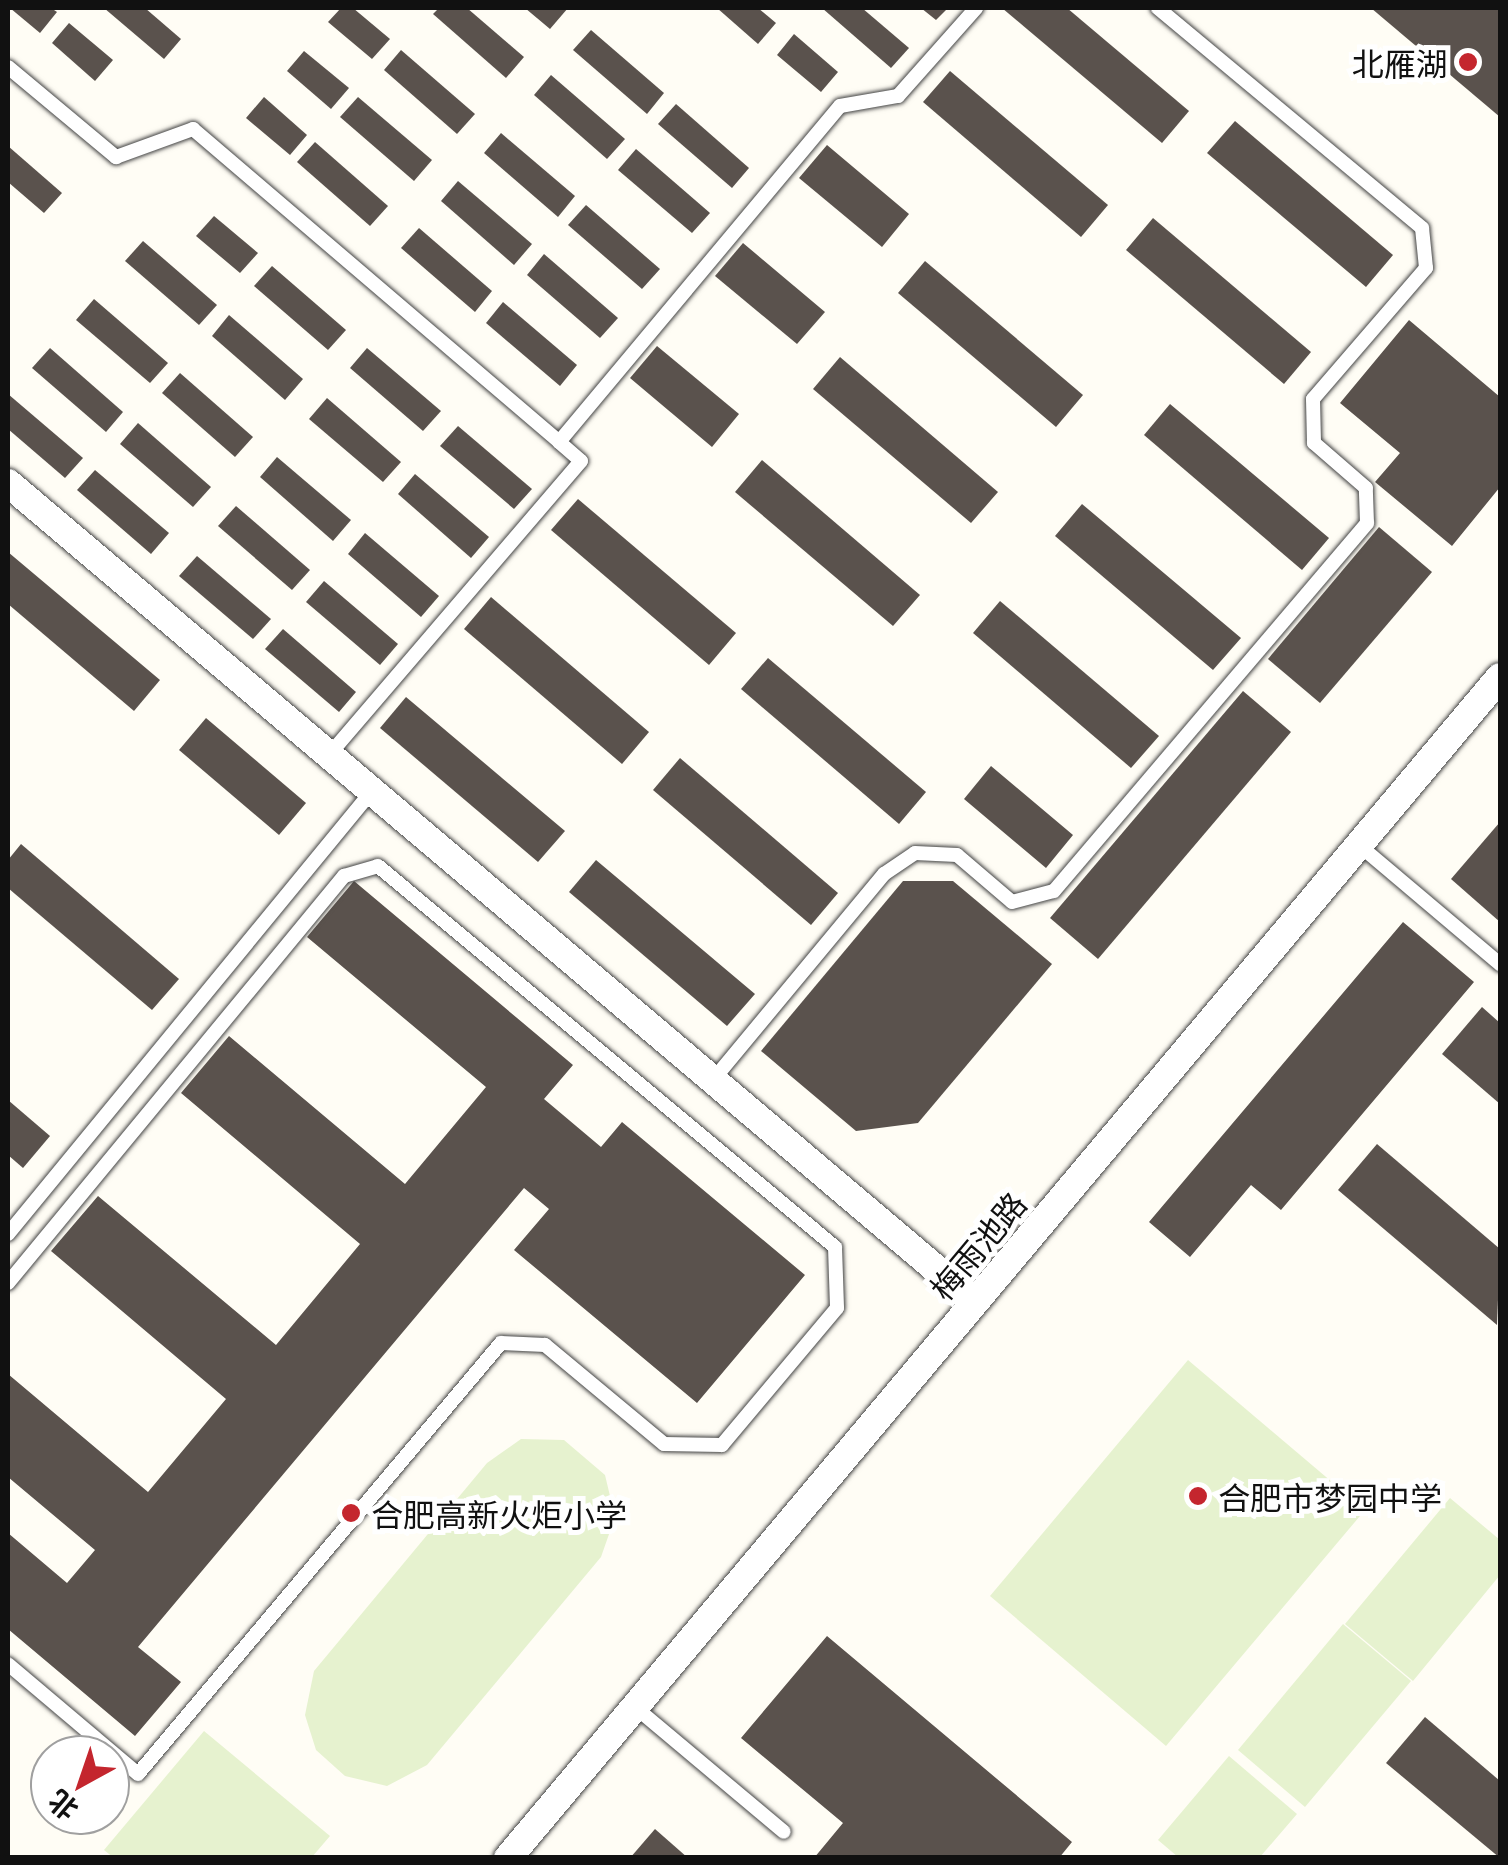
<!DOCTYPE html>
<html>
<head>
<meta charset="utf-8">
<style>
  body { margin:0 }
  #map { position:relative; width:1508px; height:1865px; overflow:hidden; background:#fffdf5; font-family:Georgia,"Noto Sans SC",serif }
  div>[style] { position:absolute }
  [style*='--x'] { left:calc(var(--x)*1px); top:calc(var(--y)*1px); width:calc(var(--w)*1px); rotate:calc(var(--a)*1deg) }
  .pitch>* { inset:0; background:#e6f2cf }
  .building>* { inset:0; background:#5a524d }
  .roads { filter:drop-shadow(0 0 2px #444) drop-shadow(0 0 2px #444) }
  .lane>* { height:14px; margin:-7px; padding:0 7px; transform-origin:7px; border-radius:7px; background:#fff }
  .street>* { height:28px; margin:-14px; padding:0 14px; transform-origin:14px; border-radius:14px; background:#fff }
  .dots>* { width:28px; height:28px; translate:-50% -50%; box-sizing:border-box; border:5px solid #fff; border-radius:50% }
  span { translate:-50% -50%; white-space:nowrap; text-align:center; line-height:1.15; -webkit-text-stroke:10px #fff; paint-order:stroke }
  .poi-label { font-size:32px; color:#111 }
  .right { translate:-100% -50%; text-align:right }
  .left { translate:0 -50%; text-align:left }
  .street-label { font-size:32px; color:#111 }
  .frame { position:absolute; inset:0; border:10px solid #111; pointer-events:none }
  .north { position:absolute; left:30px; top:1735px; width:100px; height:100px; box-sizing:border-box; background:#fff; border:2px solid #a0a0a0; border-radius:50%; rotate:220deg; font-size:28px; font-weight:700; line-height:40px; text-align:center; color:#111 }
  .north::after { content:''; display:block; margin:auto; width:35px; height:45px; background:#c4262e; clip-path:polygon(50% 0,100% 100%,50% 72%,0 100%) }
</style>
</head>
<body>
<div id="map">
  <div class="pitch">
    <div style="clip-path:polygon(1188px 1360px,1365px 1510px,1166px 1746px,990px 1596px)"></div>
    <div style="clip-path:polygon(521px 1439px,564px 1440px,605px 1475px,615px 1517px,601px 1557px,427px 1765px,387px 1786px,345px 1776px,316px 1750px,305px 1715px,314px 1671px,487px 1463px)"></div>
    <div style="clip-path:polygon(1450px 1498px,1500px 1540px,1500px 1575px,1413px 1681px,1345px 1624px)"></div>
    <div style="clip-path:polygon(1343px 1624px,1411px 1681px,1305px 1807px,1238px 1750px)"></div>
    <div style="clip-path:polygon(204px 1731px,330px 1836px,312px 1857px,114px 1858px,104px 1850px)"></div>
    <div style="clip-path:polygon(1229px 1756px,1297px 1814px,1260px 1857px,1178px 1857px,1158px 1840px)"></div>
  </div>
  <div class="building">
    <div style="clip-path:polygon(10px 8px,51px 8px,57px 12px,40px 33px)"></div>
    <div style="clip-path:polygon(104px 8px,145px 8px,181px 39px,164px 59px)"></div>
    <div style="clip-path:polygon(341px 8px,353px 8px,390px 39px,372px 59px,328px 22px)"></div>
    <div style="clip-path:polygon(439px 8px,467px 8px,524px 57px,506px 78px,433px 14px)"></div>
    <div style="clip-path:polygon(525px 8px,568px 8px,550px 29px)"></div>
    <div style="clip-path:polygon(717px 8px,758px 8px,776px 23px,758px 44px)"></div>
    <div style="clip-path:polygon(822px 8px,862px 8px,909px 48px,891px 68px)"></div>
    <div style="clip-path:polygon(921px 8px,948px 8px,936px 20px)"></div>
    <div style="clip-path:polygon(1002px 8px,1067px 8px,1189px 111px,1162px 143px)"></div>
    <div style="clip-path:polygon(1371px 8px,1500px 8px,1500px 117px)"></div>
    <div style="clip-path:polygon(69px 23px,113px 60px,95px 81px,52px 43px)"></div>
    <div style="clip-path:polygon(591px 30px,664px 93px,647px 114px,573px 50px)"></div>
    <div style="clip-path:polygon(794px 34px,838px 72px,821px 92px,777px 55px)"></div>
    <div style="clip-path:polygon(401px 50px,475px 114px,457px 134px,384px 70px)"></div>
    <div style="clip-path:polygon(304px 51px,349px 88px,331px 109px,287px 71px)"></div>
    <div style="clip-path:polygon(950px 71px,1108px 205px,1081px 237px,923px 102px)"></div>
    <div style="clip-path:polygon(551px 75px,625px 139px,607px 159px,534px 95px)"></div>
    <div style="clip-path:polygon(264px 97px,307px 135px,290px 155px,246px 118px)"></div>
    <div style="clip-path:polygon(358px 97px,432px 160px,414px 181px,340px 117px)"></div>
    <div style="clip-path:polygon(676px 104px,749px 168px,732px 188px,658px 124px)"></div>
    <div style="clip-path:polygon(1235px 121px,1393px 255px,1366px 287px,1207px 153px)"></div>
    <div style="clip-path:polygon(501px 133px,575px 196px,558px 217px,484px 153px)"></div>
    <div style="clip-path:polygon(315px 142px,388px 206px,370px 226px,297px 162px)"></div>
    <div style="clip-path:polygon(827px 145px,909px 214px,882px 247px,799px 178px)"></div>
    <div style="clip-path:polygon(8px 146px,62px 193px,44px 213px,8px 182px)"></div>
    <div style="clip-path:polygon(636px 149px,710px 213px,692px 233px,618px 170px)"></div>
    <div style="clip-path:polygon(458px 181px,532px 244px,514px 265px,441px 201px)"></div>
    <div style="clip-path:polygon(586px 205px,660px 269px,642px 289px,568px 225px)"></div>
    <div style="clip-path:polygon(214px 216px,258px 253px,240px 273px,196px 236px)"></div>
    <div style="clip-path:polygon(1153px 218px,1311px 352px,1284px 384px,1126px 250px)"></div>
    <div style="clip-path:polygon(419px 228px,492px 291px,475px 312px,401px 248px)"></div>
    <div style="clip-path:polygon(143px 241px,217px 305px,199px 325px,125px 261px)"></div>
    <div style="clip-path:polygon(743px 243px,825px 312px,797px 344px,715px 276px)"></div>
    <div style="clip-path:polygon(544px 254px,618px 318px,600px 338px,527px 275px)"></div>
    <div style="clip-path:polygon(925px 261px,1083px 395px,1056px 427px,898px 293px)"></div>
    <div style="clip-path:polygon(272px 266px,346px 330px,328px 350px,254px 286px)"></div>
    <div style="clip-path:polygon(94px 299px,168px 363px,150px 383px,76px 320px)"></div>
    <div style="clip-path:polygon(503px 302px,577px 365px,560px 386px,486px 323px)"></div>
    <div style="clip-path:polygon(229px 315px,303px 379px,285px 400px,212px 336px)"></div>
    <div style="clip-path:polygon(1409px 320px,1500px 397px,1500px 487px,1452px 546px,1375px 482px,1400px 453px,1340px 403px)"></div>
    <div style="clip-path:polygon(657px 346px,739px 414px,712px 447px,630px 378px)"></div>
    <div style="clip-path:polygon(50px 348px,123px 412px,106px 432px,32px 368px)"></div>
    <div style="clip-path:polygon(367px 348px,441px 411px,423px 431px,350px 368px)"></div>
    <div style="clip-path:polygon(840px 357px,998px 492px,971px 523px,813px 389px)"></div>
    <div style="clip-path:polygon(180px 373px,253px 437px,235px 457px,162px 393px)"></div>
    <div style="clip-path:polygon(8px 394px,83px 458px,65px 478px,8px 429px)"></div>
    <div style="clip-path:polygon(327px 398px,401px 462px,383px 482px,309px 419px)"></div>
    <div style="clip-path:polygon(1170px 404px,1329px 538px,1302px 570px,1144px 435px)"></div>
    <div style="clip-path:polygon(138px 423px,211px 487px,193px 507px,120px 444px)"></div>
    <div style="clip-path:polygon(458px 426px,532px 489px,514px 509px,440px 446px)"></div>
    <div style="clip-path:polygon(277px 457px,351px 520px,333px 541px,260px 477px)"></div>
    <div style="clip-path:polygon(762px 460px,920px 595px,893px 626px,735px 492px)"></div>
    <div style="clip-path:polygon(95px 470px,169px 533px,151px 554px,77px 490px)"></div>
    <div style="clip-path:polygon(415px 474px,489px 537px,471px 558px,398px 494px)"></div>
    <div style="clip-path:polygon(578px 499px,736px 633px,709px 665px,551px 530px)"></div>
    <div style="clip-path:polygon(1082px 504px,1241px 638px,1213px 670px,1055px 536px)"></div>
    <div style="clip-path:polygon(236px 506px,310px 570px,292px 590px,218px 526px)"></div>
    <div style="clip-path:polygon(1379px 527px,1432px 572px,1320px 703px,1268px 659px)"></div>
    <div style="clip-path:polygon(365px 533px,439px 596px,421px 617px,348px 554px)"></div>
    <div style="clip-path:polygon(8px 552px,160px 680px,134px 711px,8px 604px)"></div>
    <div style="clip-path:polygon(197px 556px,271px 619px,253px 639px,179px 576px)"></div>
    <div style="clip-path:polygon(324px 581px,398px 644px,380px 665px,306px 602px)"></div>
    <div style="clip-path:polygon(491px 597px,649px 732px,622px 764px,464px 629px)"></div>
    <div style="clip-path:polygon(1000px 601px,1159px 736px,1131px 768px,973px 633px)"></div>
    <div style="clip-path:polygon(283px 629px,356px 692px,339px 712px,265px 649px)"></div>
    <div style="clip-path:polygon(768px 658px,926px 792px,899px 824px,741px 689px)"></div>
    <div style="clip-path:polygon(1243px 691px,1291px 732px,1098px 959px,1050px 918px)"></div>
    <div style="clip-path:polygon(406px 697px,565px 831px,538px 862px,380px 728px)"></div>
    <div style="clip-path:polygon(206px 718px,306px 803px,279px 835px,179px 750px)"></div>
    <div style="clip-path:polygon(680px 758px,838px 893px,811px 925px,653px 790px)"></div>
    <div style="clip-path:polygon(991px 766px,1073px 835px,1046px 868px,964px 799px)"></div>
    <div style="clip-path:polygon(1500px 822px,1500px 922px,1451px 879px)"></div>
    <div style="clip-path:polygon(21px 844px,179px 979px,152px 1010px,8px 888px,8px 860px)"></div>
    <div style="clip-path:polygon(596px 860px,755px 994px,727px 1026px,569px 892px)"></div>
    <div style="clip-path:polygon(354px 881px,573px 1065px,544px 1099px,601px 1147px,622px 1122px,805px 1275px,697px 1403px,514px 1250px,549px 1209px,524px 1188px,138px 1647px,181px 1682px,135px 1736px,8px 1629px,8px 1533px,67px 1583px,95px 1550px,8px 1477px,8px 1374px,148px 1492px,226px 1399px,51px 1251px,98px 1196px,276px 1345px,360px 1244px,181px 1093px,229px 1036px,405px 1184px,486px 1087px,307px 937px)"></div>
    <div style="clip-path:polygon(903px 881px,953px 881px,1052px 964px,918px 1123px,856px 1131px,761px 1051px)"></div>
    <div style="clip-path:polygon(1403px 922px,1474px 982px,1281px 1210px,1251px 1185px,1190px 1257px,1149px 1222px)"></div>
    <div style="clip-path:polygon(1482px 1007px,1500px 1023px,1500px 1104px,1442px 1054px)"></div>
    <div style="clip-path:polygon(8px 1100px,50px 1136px,23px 1168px,8px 1155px)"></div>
    <div style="clip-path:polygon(1377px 1144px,1500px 1249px,1497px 1325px,1338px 1190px)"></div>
    <div style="clip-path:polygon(827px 1636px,1072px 1842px,1059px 1858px,814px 1858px,843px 1823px,741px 1738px)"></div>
    <div style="clip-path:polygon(1425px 1717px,1500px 1781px,1500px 1858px,1386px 1763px)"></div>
    <div style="clip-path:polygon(655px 1829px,688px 1858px,630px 1858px)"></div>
  </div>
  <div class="roads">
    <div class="lane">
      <div style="--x:8;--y:67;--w:141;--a:39.8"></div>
      <div style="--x:116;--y:157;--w:82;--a:-20"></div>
      <div style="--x:193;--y:129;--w:482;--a:40.5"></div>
      <div style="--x:559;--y:442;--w:438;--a:-50.1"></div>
      <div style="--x:840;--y:106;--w:59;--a:-9.8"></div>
      <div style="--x:898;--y:96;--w:118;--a:-48.4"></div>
      <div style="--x:329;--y:755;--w:387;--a:-49.4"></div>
      <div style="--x:581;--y:461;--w:29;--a:-139"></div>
      <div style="--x:1359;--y:845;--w:185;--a:40.2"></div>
      <div style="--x:713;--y:1080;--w:268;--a:-50.3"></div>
      <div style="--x:884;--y:874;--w:37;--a:-34"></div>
      <div style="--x:915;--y:853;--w:42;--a:2.7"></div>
      <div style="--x:957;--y:855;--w:72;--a:40.5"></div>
      <div style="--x:1012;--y:902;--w:43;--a:-14.7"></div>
      <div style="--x:1054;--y:891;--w:483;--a:-49.6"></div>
      <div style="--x:1367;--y:523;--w:35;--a:-92"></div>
      <div style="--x:1366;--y:488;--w:69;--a:-139.1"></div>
      <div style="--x:1314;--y:443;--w:44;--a:-91.3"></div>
      <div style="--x:1313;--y:399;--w:173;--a:-49.2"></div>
      <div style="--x:1426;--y:268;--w:40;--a:-95.7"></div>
      <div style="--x:1422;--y:228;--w:344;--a:-140.2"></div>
      <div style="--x:8;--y:1234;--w:573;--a:-50.59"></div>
      <div style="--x:8;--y:1283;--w:528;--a:-50.46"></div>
      <div style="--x:344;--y:876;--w:35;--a:-16"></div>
      <div style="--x:378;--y:866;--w:595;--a:39.82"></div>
      <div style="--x:835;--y:1247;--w:61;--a:88.1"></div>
      <div style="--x:837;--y:1308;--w:179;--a:130"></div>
      <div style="--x:722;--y:1445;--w:58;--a:-179"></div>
      <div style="--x:664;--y:1444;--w:155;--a:-140.2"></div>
      <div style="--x:545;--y:1345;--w:44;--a:-177.4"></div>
      <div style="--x:501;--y:1343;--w:563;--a:130.11"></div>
      <div style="--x:138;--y:1774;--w:170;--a:-139.8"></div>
      <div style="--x:635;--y:1707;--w:194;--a:40"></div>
    </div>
    <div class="street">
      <div style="--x:8;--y:483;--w:1267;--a:40.26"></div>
      <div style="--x:508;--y:1858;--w:1542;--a:-49.97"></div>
    </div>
  </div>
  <div class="dots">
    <div style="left:1468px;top:62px;background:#c4262e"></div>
    <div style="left:1198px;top:1496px;background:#c4262e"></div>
    <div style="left:351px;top:1513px;background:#c4262e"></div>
  </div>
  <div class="poi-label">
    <span class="right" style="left:1448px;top:62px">北雁湖</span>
    <span class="left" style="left:1218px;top:1496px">合肥市梦园中学</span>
    <span class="left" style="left:371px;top:1513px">合肥高新火炬小学</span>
  </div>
  <div class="street-label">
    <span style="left:977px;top:1245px;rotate:-50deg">梅雨池路</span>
  </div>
  <div class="frame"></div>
  <div class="north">北</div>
</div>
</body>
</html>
